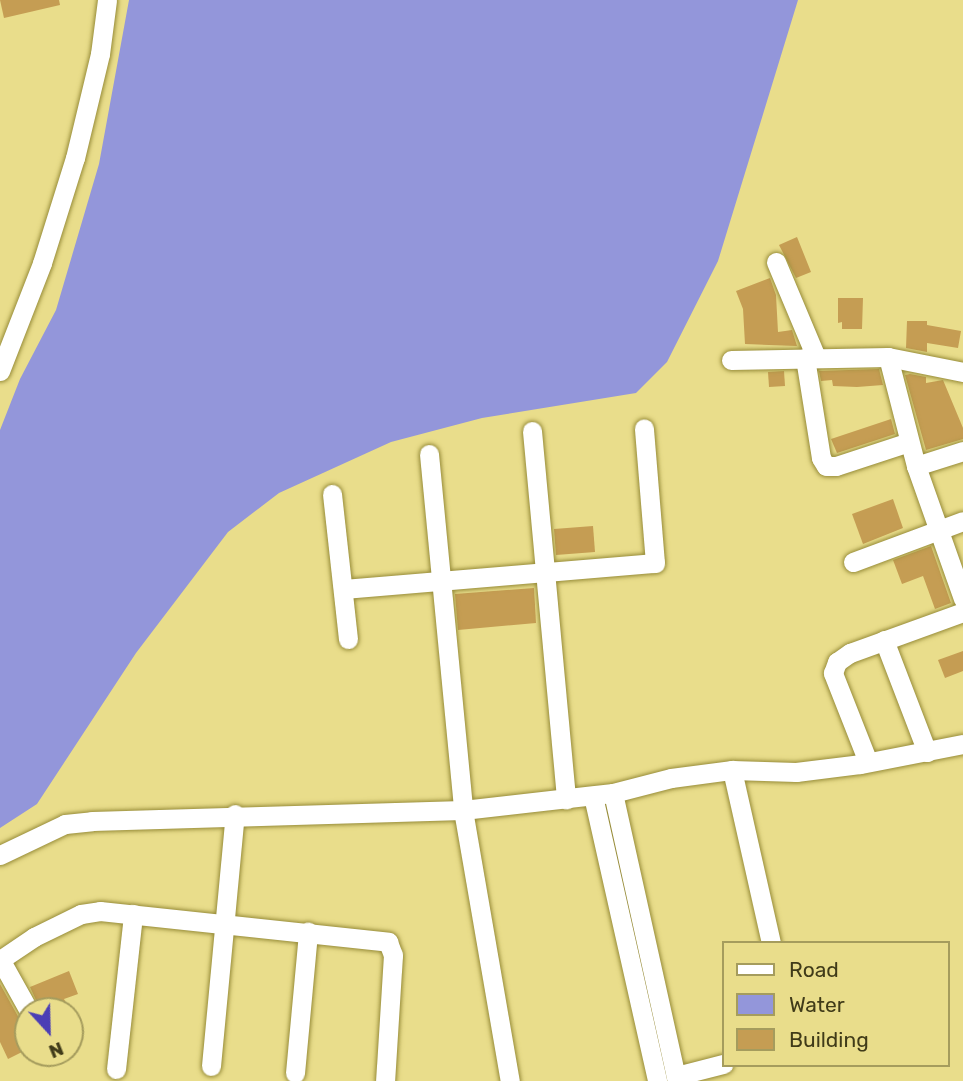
<!DOCTYPE html>
<html>
<head>
<meta charset="utf-8">
<style>
  body { margin:0 }
  #map { position:relative; width:963px; height:1081px; overflow:hidden; background:#e9dd8b; font-family:Rubik,sans-serif }
  div>[style] { position:absolute }
  [style*='--x'] { left:calc(var(--x)*1px); top:calc(var(--y)*1px); width:calc(var(--w)*1px); rotate:calc(var(--a)*1deg) }
  .water>* { inset:0; background:#9396da }
  .building>* { inset:0; background:#c59d53 }
  .roads { filter:drop-shadow(0 0 2px #978c39) drop-shadow(0 0 2px #978c39) }
  .minor>* { height:19px; margin:-9.5px; padding:0 9.5px; transform-origin:9.5px; border-radius:9.5px; background:#fff }
  span { translate:-50% -50%; white-space:nowrap; text-align:center; line-height:1.15; -webkit-text-stroke:6px #e9dd8b; paint-order:stroke }
  .legend { position:absolute; left:722px; top:941px; width:228px; height:126px; box-sizing:border-box; background:#e9dd8b; border:2px solid #a59c5d; margin:0; padding:9px 12px; list-style:none; font-size:21px; color:#403b19 }
  .legend li { display:flex; align-items:center; gap:14px; height:35px }
  .legend b { width:35px; border:2px solid #a59c5d }
  .north { position:absolute; left:14px; top:997px; width:70px; height:70px; box-sizing:border-box; background:#e9dd8b; border:2px solid #a59c5d; border-radius:50%; rotate:158deg; font-size:19px; font-weight:700; line-height:28px; text-align:center; color:#403b19 }
  .north::after { content:''; display:block; margin:auto; width:24px; height:32px; background:#4b3eb5; clip-path:polygon(50% 0,100% 100%,50% 72%,0 100%) }
</style>
</head>
<body>
<div id="map">
  <div class="water">
    <div style="clip-path:polygon(129px 0,798px 0,718px 261px,667px 362px,636px 393px,482px 418px,391px 442px,279px 493px,228px 532px,136px 653px,37px 804px,0 828px,0 430px,20px 379px,56px 310px,99px 164px)"></div>
  </div>
  <div class="building">
    <div style="clip-path:polygon(0 0,59px 0,60px 5px,4px 18px)"></div>
    <div style="clip-path:polygon(797px 237px,811px 272px,796px 278px,779px 245px)"></div>
    <div style="clip-path:polygon(770px 278px,776px 295px,778px 332px,792px 330px,797px 346px,745px 344px,743px 309px,736px 291px)"></div>
    <div style="clip-path:polygon(838px 298px,863px 298px,862px 329px,842px 329px,842px 322px,838px 323px)"></div>
    <div style="clip-path:polygon(907px 321px,927px 321px,927px 325px,961px 331px,958px 348px,927px 343px,927px 352px,906px 348px)"></div>
    <div style="clip-path:polygon(879px 369px,883px 385px,857px 387px,833px 386px,832px 380px,821px 381px,819px 371px)"></div>
    <div style="clip-path:polygon(784px 371px,785px 386px,769px 387px,768px 372px)"></div>
    <div style="clip-path:polygon(910px 374px,926px 377px,926px 383px,943px 380px,963px 428px,963px 439px,926px 450px,905px 375px)"></div>
    <div style="clip-path:polygon(891px 419px,895px 434px,837px 453px,831px 439px)"></div>
    <div style="clip-path:polygon(893px 499px,903px 528px,863px 544px,852px 514px)"></div>
    <div style="clip-path:polygon(593px 526px,595px 552px,556px 555px,554px 529px)"></div>
    <div style="clip-path:polygon(931px 546px,951px 603px,935px 609px,923px 576px,902px 584px,893px 560px)"></div>
    <div style="clip-path:polygon(534px 588px,536px 623px,458px 630px,455px 594px)"></div>
    <div style="clip-path:polygon(963px 651px,963px 671px,945px 678px,938px 660px)"></div>
    <div style="clip-path:polygon(69px 971px,78px 994px,64px 999px,70px 1011px,41px 1011px,30px 987px)"></div>
    <div style="clip-path:polygon(0 984px,19px 1018px,28px 1023px,28px 1049px,8px 1059px,0 1042px)"></div>
  </div>
  <div class="roads">
    <div class="minor">
      <div style="--x:776;--y:262;--w:103;--a:67.2"></div>
      <div style="--x:888;--y:357;--w:113;--a:75.6"></div>
      <div style="--x:916;--y:466;--w:141;--a:70.5"></div>
      <div style="--x:805;--y:358;--w:101;--a:80.9"></div>
      <div style="--x:821;--y:458;--w:9;--a:58"></div>
      <div style="--x:826;--y:466;--w:10;--a:0"></div>
      <div style="--x:836;--y:466;--w:77;--a:-18.2"></div>
      <div style="--x:731;--y:360;--w:157;--a:-1.1"></div>
      <div style="--x:888;--y:357;--w:76;--a:11.3"></div>
      <div style="--x:0;--y:371;--w:116;--a:-68.7"></div>
      <div style="--x:42;--y:263;--w:110;--a:-72.6"></div>
      <div style="--x:75;--y:158;--w:107;--a:-76.5"></div>
      <div style="--x:100;--y:54;--w:54;--a:-82.6"></div>
      <div style="--x:532;--y:431;--w:370;--a:84.7"></div>
      <div style="--x:429;--y:454;--w:358;--a:84.5"></div>
      <div style="--x:463;--y:810;--w:275;--a:80.2"></div>
      <div style="--x:916;--y:466;--w:49;--a:-17.7"></div>
      <div style="--x:332;--y:494;--w:146;--a:83.7"></div>
      <div style="--x:853;--y:562;--w:117;--a:-20.4"></div>
      <div style="--x:344;--y:589;--w:312;--a:-4.8"></div>
      <div style="--x:655;--y:563;--w:135;--a:-94.7"></div>
      <div style="--x:884;--y:640;--w:120;--a:69"></div>
      <div style="--x:868;--y:762;--w:96;--a:-111.5"></div>
      <div style="--x:833;--y:673;--w:12;--a:-70"></div>
      <div style="--x:837;--y:662;--w:16;--a:-35"></div>
      <div style="--x:850;--y:653;--w:120;--a:-19.9"></div>
      <div style="--x:732;--y:770;--w:177;--a:77.3"></div>
      <div style="--x:613;--y:793;--w:295;--a:77.5"></div>
      <div style="--x:593;--y:796;--w:292;--a:77.3"></div>
      <div style="--x:0;--y:855;--w:72;--a:-25.5"></div>
      <div style="--x:65;--y:824;--w:27;--a:-6"></div>
      <div style="--x:92;--y:821;--w:371;--a:-1.7"></div>
      <div style="--x:463;--y:810;--w:151;--a:-6.5"></div>
      <div style="--x:613;--y:793;--w:60;--a:-14.5"></div>
      <div style="--x:671;--y:778;--w:62;--a:-7.5"></div>
      <div style="--x:732;--y:770;--w:64;--a:1.8"></div>
      <div style="--x:796;--y:772;--w:64;--a:-7.1"></div>
      <div style="--x:860;--y:764;--w:105;--a:-11"></div>
      <div style="--x:0;--y:959;--w:60;--a:60.9"></div>
      <div style="--x:0;--y:960;--w:41;--a:-34.1"></div>
      <div style="--x:34;--y:937;--w:52;--a:-26.1"></div>
      <div style="--x:81;--y:914;--w:19;--a:-9"></div>
      <div style="--x:100;--y:911;--w:290;--a:6.1"></div>
      <div style="--x:388;--y:942;--w:14;--a:69"></div>
      <div style="--x:393;--y:955;--w:126;--a:93.6"></div>
      <div style="--x:211;--y:1066;--w:253;--a:-84.6"></div>
      <div style="--x:116;--y:1069;--w:156;--a:-83.7"></div>
      <div style="--x:295;--y:1073;--w:142;--a:-84.7"></div>
      <div style="--x:676;--y:1076;--w:49;--a:-14.3"></div>
    </div>
  </div>
  <ul class="legend">
  <li><b style="height:9px;background:#fff"></b>Road</li>
  <li><b style="height:19px;background:#9396da"></b>Water</li>
  <li><b style="height:19px;background:#c59d53"></b>Building</li>
  </ul>
  <div class="north">N</div>
</div>
</body>
</html>
